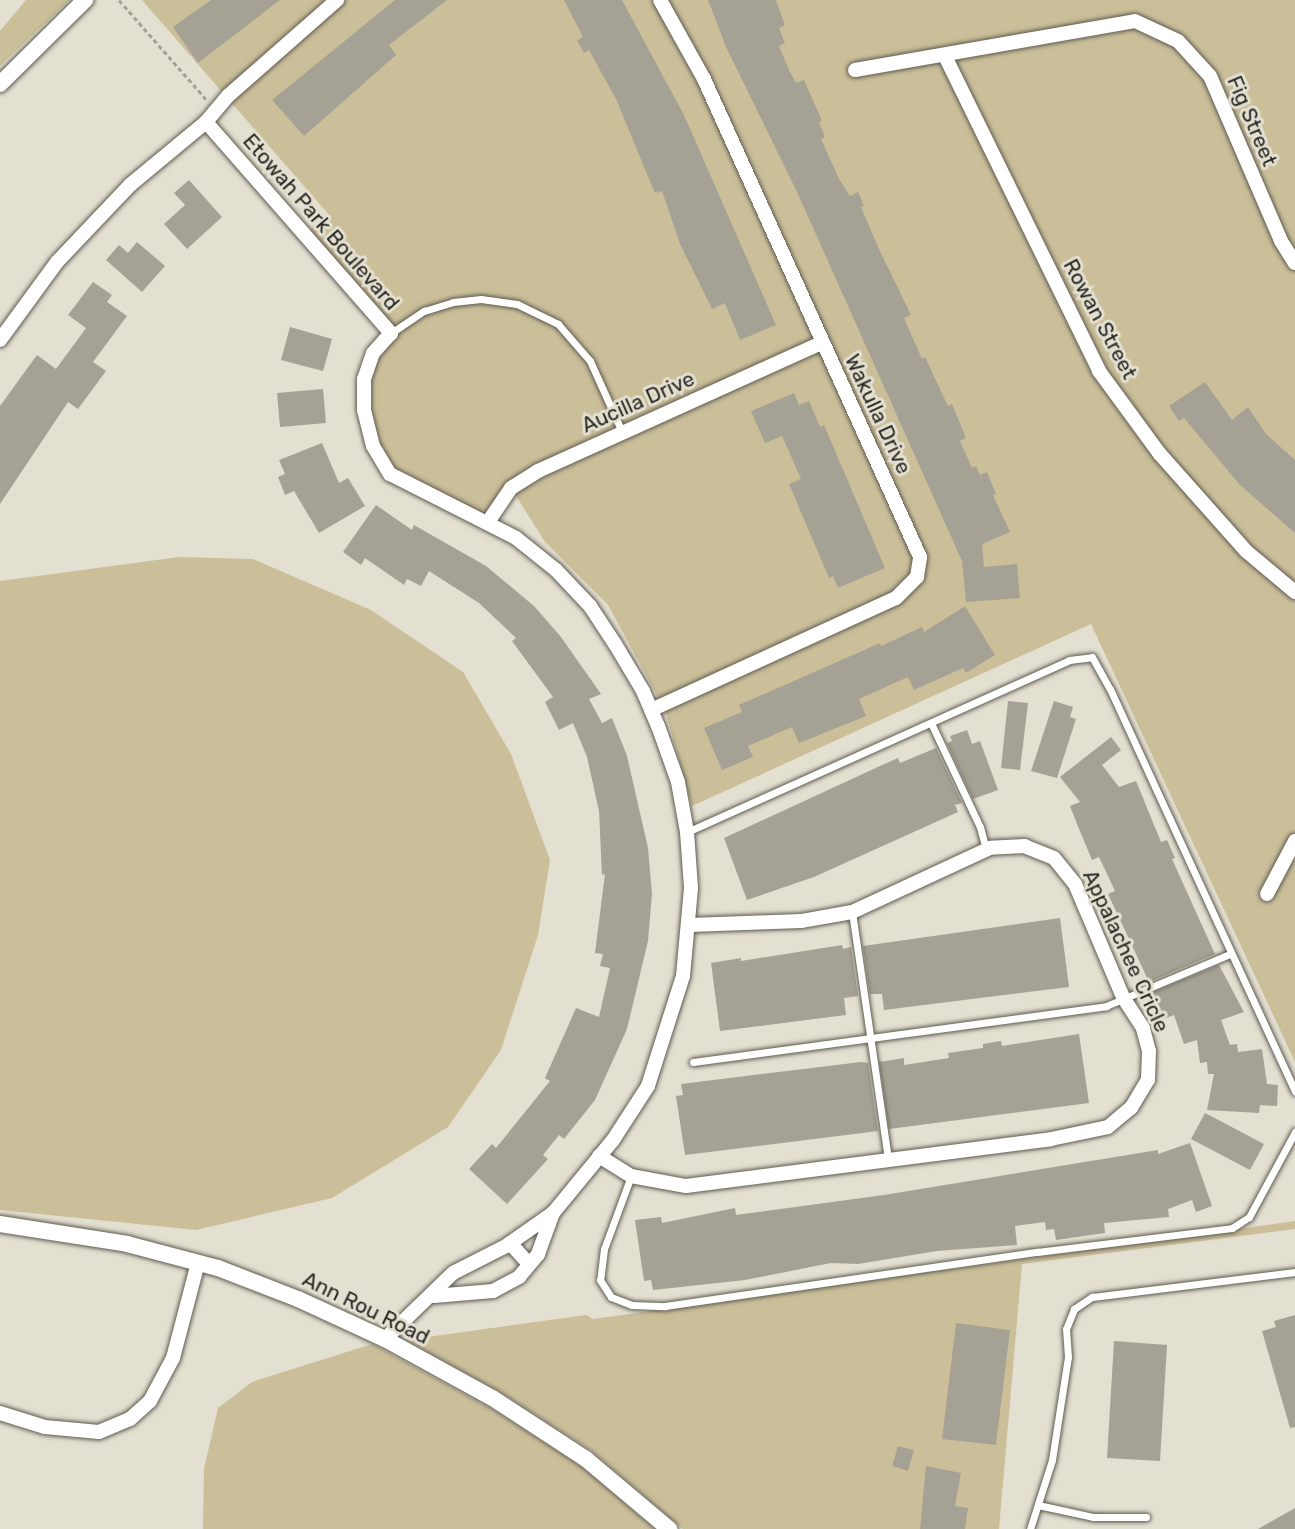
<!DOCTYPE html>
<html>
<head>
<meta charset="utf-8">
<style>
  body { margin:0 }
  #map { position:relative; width:1295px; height:1529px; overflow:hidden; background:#e3dfd1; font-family:Rubik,sans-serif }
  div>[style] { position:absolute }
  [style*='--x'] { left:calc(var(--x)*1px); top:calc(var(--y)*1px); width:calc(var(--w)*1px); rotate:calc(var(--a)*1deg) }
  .green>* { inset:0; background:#cbbf9a }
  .building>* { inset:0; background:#a5a295 }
  .path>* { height:3px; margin-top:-1.5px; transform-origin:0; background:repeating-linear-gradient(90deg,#a5a297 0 4.5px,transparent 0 7.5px) }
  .roads { filter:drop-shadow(0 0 2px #5f5b50) drop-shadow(0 0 2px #5f5b50) }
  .service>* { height:7px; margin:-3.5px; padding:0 3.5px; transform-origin:3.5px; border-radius:3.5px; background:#fff }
  .minor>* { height:14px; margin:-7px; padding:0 7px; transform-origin:7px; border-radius:7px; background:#fff }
  .tertiary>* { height:16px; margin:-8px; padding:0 8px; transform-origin:8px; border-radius:8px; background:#fff }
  span { translate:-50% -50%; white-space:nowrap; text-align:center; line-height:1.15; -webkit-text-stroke:6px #e3dfd1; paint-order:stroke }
  .street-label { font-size:21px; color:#2a2924 }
</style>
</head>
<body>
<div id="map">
  <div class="green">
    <div style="clip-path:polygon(26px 0,69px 0,0 66px,0 31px)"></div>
    <div style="clip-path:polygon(142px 0,1295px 0,1295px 1062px,1091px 624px,692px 806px,665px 710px,608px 605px,545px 542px,513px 491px,474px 526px,373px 454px,359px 400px,386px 330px,308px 231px,330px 216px)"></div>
    <div style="clip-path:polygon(179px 557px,253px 559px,371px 610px,463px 672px,511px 754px,550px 860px,538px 935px,501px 1050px,448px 1127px,332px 1198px,196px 1230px,0 1210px,0 581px)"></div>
    <div style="clip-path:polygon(1295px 1221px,1295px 1229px,1022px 1264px,999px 1529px,683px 1529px,591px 1450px,499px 1391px,406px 1340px,586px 1315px,593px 1319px)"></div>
    <div style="clip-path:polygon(372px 1344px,490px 1408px,582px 1467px,655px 1529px,203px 1529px,204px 1469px,218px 1408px,252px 1382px)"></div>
  </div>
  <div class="building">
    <div style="clip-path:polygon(211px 0,280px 0,198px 63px,173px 27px)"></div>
    <div style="clip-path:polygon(395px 0,447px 0,389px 45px,396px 55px,304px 136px,272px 100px)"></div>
    <div style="clip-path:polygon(564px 0,622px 0,684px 115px,776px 325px,740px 340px,725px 303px,712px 309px,680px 244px,662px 191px,655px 193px,616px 99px,589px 50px,584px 53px,577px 40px,583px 37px)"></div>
    <div style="clip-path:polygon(708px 0,776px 0,785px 25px,779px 28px,785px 43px,779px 46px,790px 72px,796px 83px,804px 80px,815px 105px,822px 121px,819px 122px,825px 137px,821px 139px,839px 179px,850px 196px,858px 192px,864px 206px,861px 207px,879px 249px,911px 315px,904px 318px,922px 359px,925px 357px,948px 406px,952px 404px,966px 438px,960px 441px,972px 468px,976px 466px,980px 475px,987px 472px,996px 494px,993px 495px,1010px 532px,982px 544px,984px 567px,1017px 564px,1020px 598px,966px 602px,962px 561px,797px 192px,726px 47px)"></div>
    <div style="clip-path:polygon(189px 180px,222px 217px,187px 249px,164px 224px,185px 205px,174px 193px)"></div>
    <div style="clip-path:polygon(137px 242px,165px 266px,142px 292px,106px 260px,119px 245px,128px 253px)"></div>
    <div style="clip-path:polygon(93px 282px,112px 295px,107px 302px,127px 316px,93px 362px,106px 371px,78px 409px,68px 402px,0 504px,0 406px,37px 355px,56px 369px,86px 328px,68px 315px)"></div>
    <div style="clip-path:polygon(290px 327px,332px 339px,323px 371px,281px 360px)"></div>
    <div style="clip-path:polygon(1205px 382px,1232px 420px,1248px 407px,1266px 434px,1295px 460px,1295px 533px,1240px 485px,1184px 418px,1179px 421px,1169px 406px)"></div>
    <div style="clip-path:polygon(323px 389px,326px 423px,280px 427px,277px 393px)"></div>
    <div style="clip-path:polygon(794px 393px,799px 405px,809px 401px,820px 427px,824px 425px,885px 568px,838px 588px,833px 576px,829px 578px,789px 484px,801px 479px,782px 436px,765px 443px,751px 411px)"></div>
    <div style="clip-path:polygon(322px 443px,339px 483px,348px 478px,365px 506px,319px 533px,294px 491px,285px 495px,278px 477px,285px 474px,279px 460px)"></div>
    <div style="clip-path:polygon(376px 505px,412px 530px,414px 525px,486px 566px,534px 606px,561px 637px,601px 694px,589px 699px,602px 723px,612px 718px,627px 756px,648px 848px,652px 894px,648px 941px,627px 1029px,595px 1100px,564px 1139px,559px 1135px,543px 1155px,548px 1159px,507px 1204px,469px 1169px,492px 1144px,496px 1148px,550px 1081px,545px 1078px,576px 1008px,599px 1017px,610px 968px,600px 966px,603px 954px,595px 953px,605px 874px,602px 875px,599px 811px,587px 757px,573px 723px,559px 730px,545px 702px,553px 697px,512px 641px,516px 638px,479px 603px,429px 571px,421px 586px,407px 579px,404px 585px,365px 558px,361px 565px,343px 552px)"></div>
    <div style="clip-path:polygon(965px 606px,995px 655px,966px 673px,963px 668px,914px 690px,908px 677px,859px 699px,866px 716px,799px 743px,792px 727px,748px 746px,753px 757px,722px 770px,704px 728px,742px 712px,739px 705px,880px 643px,881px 646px,922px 627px,924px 632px)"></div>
    <div style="clip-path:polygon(1008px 701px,1028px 703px,1020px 770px,1001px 768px)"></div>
    <div style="clip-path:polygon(1054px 701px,1073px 707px,1070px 717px,1076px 719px,1057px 778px,1031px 771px)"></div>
    <div style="clip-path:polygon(967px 730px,972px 744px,980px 741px,998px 790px,973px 799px,947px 743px,952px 741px,950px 736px)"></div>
    <div style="clip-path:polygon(1111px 737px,1121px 750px,1102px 765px,1119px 787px,1136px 781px,1161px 842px,1167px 840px,1175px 858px,1172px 859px,1215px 954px,1149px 982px,1108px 894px,1115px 891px,1099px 857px,1092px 860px,1077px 824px,1070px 806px,1080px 802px,1060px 777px)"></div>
    <div style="clip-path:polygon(936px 748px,962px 803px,955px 805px,958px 812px,814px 877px,747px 900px,724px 838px,880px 766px,898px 758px,900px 763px)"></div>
    <div style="clip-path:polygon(1060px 918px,1069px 987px,884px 1010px,882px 994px,870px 994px,863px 946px)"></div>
    <div style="clip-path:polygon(842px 945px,843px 949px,851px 947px,858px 996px,844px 998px,846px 1015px,720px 1031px,711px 963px,741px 958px,741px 961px)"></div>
    <div style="clip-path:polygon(1219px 965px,1244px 1012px,1221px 1020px,1230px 1045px,1237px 1044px,1238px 1052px,1262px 1049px,1267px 1084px,1278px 1085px,1277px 1106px,1260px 1105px,1259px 1113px,1207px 1110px,1214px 1074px,1208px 1074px,1207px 1062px,1200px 1063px,1197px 1040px,1184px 1044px,1174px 1015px,1164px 1019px,1153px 992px)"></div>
    <div style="clip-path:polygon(1079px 1034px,1089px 1103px,889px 1129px,879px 1062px,904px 1058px,904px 1065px,949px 1058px,948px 1053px,983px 1048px,983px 1044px,1001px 1041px,1002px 1046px)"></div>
    <div style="clip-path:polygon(861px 1062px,868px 1063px,878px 1131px,685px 1155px,676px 1096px,683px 1095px,681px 1084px)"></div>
    <div style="clip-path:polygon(1205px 1113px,1264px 1144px,1250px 1170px,1191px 1139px)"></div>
    <div style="clip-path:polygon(1190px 1143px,1212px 1206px,1196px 1212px,1192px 1200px,1168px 1209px,1169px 1217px,1104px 1223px,1105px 1233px,1056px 1240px,1054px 1229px,1046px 1230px,1045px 1222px,1015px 1226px,1017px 1245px,937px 1251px,858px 1264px,831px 1263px,745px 1280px,653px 1290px,651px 1280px,644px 1281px,635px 1220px,661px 1217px,662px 1223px,735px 1208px,736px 1215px,884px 1195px,1158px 1150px,1158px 1154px)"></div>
    <div style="clip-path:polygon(1295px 1315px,1295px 1427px,1290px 1428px,1262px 1331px,1276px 1327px,1274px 1321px)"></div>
    <div style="clip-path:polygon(956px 1323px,1010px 1330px,996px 1445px,942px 1439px)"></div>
    <div style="clip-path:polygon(1114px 1341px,1167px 1345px,1160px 1461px,1107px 1458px)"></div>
    <div style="clip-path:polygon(898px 1446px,914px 1450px,908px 1471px,892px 1466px)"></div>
    <div style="clip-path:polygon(926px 1466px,961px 1473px,955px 1506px,968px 1508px,965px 1529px,920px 1529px)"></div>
    <div style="clip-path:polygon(1295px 1508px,1295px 1529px,1258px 1529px)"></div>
  </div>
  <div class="path">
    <div style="--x:119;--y:0;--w:132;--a:48.7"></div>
  </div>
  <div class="roads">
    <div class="service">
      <div style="--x:391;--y:333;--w:40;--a:-34"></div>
      <div style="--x:424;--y:311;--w:30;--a:-17"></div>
      <div style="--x:453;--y:302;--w:28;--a:-6"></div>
      <div style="--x:481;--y:299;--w:36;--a:8"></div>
      <div style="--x:517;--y:304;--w:46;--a:26"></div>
      <div style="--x:558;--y:324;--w:49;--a:49.1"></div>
      <div style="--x:590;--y:361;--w:78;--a:65.7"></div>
      <div style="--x:931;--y:723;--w:115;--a:64.8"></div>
      <div style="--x:980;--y:827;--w:24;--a:75"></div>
      <div style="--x:687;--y:832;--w:419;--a:-24.2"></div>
      <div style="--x:1069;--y:660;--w:23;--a:-7"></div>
      <div style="--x:1092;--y:657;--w:37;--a:61"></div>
      <div style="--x:1110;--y:689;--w:443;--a:65.3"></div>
      <div style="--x:852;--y:912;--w:251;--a:81.7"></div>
      <div style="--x:693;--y:1062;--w:417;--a:-7.7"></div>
      <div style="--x:1106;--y:1006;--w:134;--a:-22.8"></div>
      <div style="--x:631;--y:1176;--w:78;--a:110.3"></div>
      <div style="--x:604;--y:1249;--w:31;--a:97"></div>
      <div style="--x:600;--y:1280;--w:20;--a:57"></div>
      <div style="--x:611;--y:1297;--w:22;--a:21"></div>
      <div style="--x:632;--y:1305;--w:33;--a:2"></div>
      <div style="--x:665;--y:1306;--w:376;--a:-8.3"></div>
      <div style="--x:1037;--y:1252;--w:196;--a:-7"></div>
      <div style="--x:1232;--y:1228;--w:20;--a:-33"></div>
      <div style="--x:1249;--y:1217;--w:97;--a:-61.6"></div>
      <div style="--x:1038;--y:1505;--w:56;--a:12.3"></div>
      <div style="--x:1093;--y:1517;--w:53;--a:0"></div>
      <div style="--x:1030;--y:1529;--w:72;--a:-72.3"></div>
      <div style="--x:1052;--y:1460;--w:104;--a:-81.2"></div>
      <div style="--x:1068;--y:1357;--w:28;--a:-94"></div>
      <div style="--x:1066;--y:1329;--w:22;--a:-68"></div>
      <div style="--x:1074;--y:1309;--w:22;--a:-34"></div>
      <div style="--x:1092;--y:1297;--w:205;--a:-7"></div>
    </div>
    <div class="minor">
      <div style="--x:945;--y:56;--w:351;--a:63.9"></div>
      <div style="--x:1099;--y:371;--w:102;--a:53.8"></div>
      <div style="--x:1159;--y:453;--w:131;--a:48.4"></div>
      <div style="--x:1246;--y:551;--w:64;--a:39.9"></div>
      <div style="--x:855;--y:70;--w:284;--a:-9.9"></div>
      <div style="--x:1135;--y:21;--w:47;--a:24.9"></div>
      <div style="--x:1178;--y:41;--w:47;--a:47.6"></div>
      <div style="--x:1210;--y:76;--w:180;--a:66.7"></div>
      <div style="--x:1281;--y:241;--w:26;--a:58"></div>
      <div style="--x:206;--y:122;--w:281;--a:48.8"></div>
      <div style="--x:391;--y:333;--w:27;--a:132"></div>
      <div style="--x:373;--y:353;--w:28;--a:109"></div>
      <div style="--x:364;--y:379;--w:31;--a:90"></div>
      <div style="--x:364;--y:410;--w:37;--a:76"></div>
      <div style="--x:373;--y:446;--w:33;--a:59"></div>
      <div style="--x:390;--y:474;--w:141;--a:26.9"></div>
      <div style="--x:516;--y:538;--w:51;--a:38.7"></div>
      <div style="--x:556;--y:570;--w:50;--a:46.6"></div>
      <div style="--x:590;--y:606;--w:45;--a:56.7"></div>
      <div style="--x:615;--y:644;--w:55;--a:59.2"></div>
      <div style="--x:643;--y:691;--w:38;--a:67"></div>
      <div style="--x:658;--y:726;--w:59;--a:70.3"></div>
      <div style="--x:678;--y:782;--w:51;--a:79.8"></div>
      <div style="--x:687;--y:832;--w:56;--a:85.9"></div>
      <div style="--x:691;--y:888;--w:88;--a:95.2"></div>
      <div style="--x:683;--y:976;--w:115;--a:107.7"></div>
      <div style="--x:648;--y:1086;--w:64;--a:122.9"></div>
      <div style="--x:613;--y:1140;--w:94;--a:129.4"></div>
      <div style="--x:553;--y:1213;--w:57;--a:144.9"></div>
      <div style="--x:506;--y:1246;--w:59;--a:153"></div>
      <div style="--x:453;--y:1273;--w:95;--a:135.9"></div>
      <div style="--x:0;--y:340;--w:97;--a:-53.8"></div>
      <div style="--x:57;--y:262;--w:106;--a:-46.5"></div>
      <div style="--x:130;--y:185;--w:99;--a:-39.7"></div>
      <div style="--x:206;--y:122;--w:35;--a:-50"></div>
      <div style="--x:229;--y:95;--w:144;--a:-41.3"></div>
      <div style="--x:488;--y:522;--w:41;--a:-55.9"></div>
      <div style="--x:511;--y:488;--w:32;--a:-32"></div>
      <div style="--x:538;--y:471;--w:312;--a:-24.3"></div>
      <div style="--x:651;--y:710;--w:269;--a:-24.6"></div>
      <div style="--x:896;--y:598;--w:30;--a:-45"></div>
      <div style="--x:917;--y:577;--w:20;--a:-81"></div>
      <div style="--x:920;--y:557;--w:525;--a:-114.32"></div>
      <div style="--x:704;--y:79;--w:90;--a:-119.1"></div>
      <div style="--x:1267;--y:894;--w:60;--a:-62.2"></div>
      <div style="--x:599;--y:1156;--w:38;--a:32"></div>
      <div style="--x:631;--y:1176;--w:56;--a:10.3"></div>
      <div style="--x:686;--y:1186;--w:368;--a:-7.3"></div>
      <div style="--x:1051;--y:1139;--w:58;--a:-11.9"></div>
      <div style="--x:1108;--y:1127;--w:30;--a:-40"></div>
      <div style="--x:1131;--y:1108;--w:33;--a:-59"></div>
      <div style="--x:1148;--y:1080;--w:29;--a:-88"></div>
      <div style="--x:1149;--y:1051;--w:24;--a:-105"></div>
      <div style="--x:1143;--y:1028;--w:37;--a:-123"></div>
      <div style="--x:1123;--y:997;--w:123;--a:-113"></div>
      <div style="--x:1075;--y:884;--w:33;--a:-129"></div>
      <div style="--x:1054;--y:858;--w:31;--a:-158"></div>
      <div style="--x:1025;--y:846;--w:35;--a:177"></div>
      <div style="--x:990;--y:848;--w:152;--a:155.1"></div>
      <div style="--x:852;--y:912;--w:52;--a:170"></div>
      <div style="--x:801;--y:921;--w:112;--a:178"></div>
      <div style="--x:510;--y:1243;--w:28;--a:48"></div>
      <div style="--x:434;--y:1296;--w:59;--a:-4.8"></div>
      <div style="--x:493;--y:1291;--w:30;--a:-28"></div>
      <div style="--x:519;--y:1277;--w:30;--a:-50"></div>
      <div style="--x:538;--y:1254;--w:44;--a:-69.9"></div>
      <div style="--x:0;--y:1413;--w:47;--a:17.3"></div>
      <div style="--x:45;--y:1427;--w:54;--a:5.3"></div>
      <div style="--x:99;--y:1432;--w:34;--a:-23"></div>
      <div style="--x:130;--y:1419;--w:27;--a:-42"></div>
      <div style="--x:150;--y:1401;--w:49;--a:-61.9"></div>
      <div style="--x:173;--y:1358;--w:98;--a:-75.3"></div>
    </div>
    <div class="tertiary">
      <div style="--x:0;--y:84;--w:120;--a:-44.7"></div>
      <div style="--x:0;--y:1224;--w:129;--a:8.9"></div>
      <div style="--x:127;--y:1244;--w:94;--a:14.8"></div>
      <div style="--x:218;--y:1268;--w:86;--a:21.2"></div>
      <div style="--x:298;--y:1299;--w:96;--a:24.7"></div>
      <div style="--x:385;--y:1339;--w:124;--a:28.8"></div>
      <div style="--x:494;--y:1399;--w:110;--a:33.1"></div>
      <div style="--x:586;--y:1459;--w:109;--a:40.1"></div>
    </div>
  </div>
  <div class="street-label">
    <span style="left:1252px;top:121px;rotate:67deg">Fig Street</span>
    <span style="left:321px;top:222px;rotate:49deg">Etowah Park Boulevard</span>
    <span style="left:1100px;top:319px;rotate:62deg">Rowan Street</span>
    <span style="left:638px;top:402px;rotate:-24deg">Aucilla Drive</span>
    <span style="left:878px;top:414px;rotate:65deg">Wakulla Drive</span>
    <span style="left:1126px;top:951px;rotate:65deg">Appalachee Cricle</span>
    <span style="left:366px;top:1308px;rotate:26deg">Ann Rou Road</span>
  </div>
</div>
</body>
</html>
